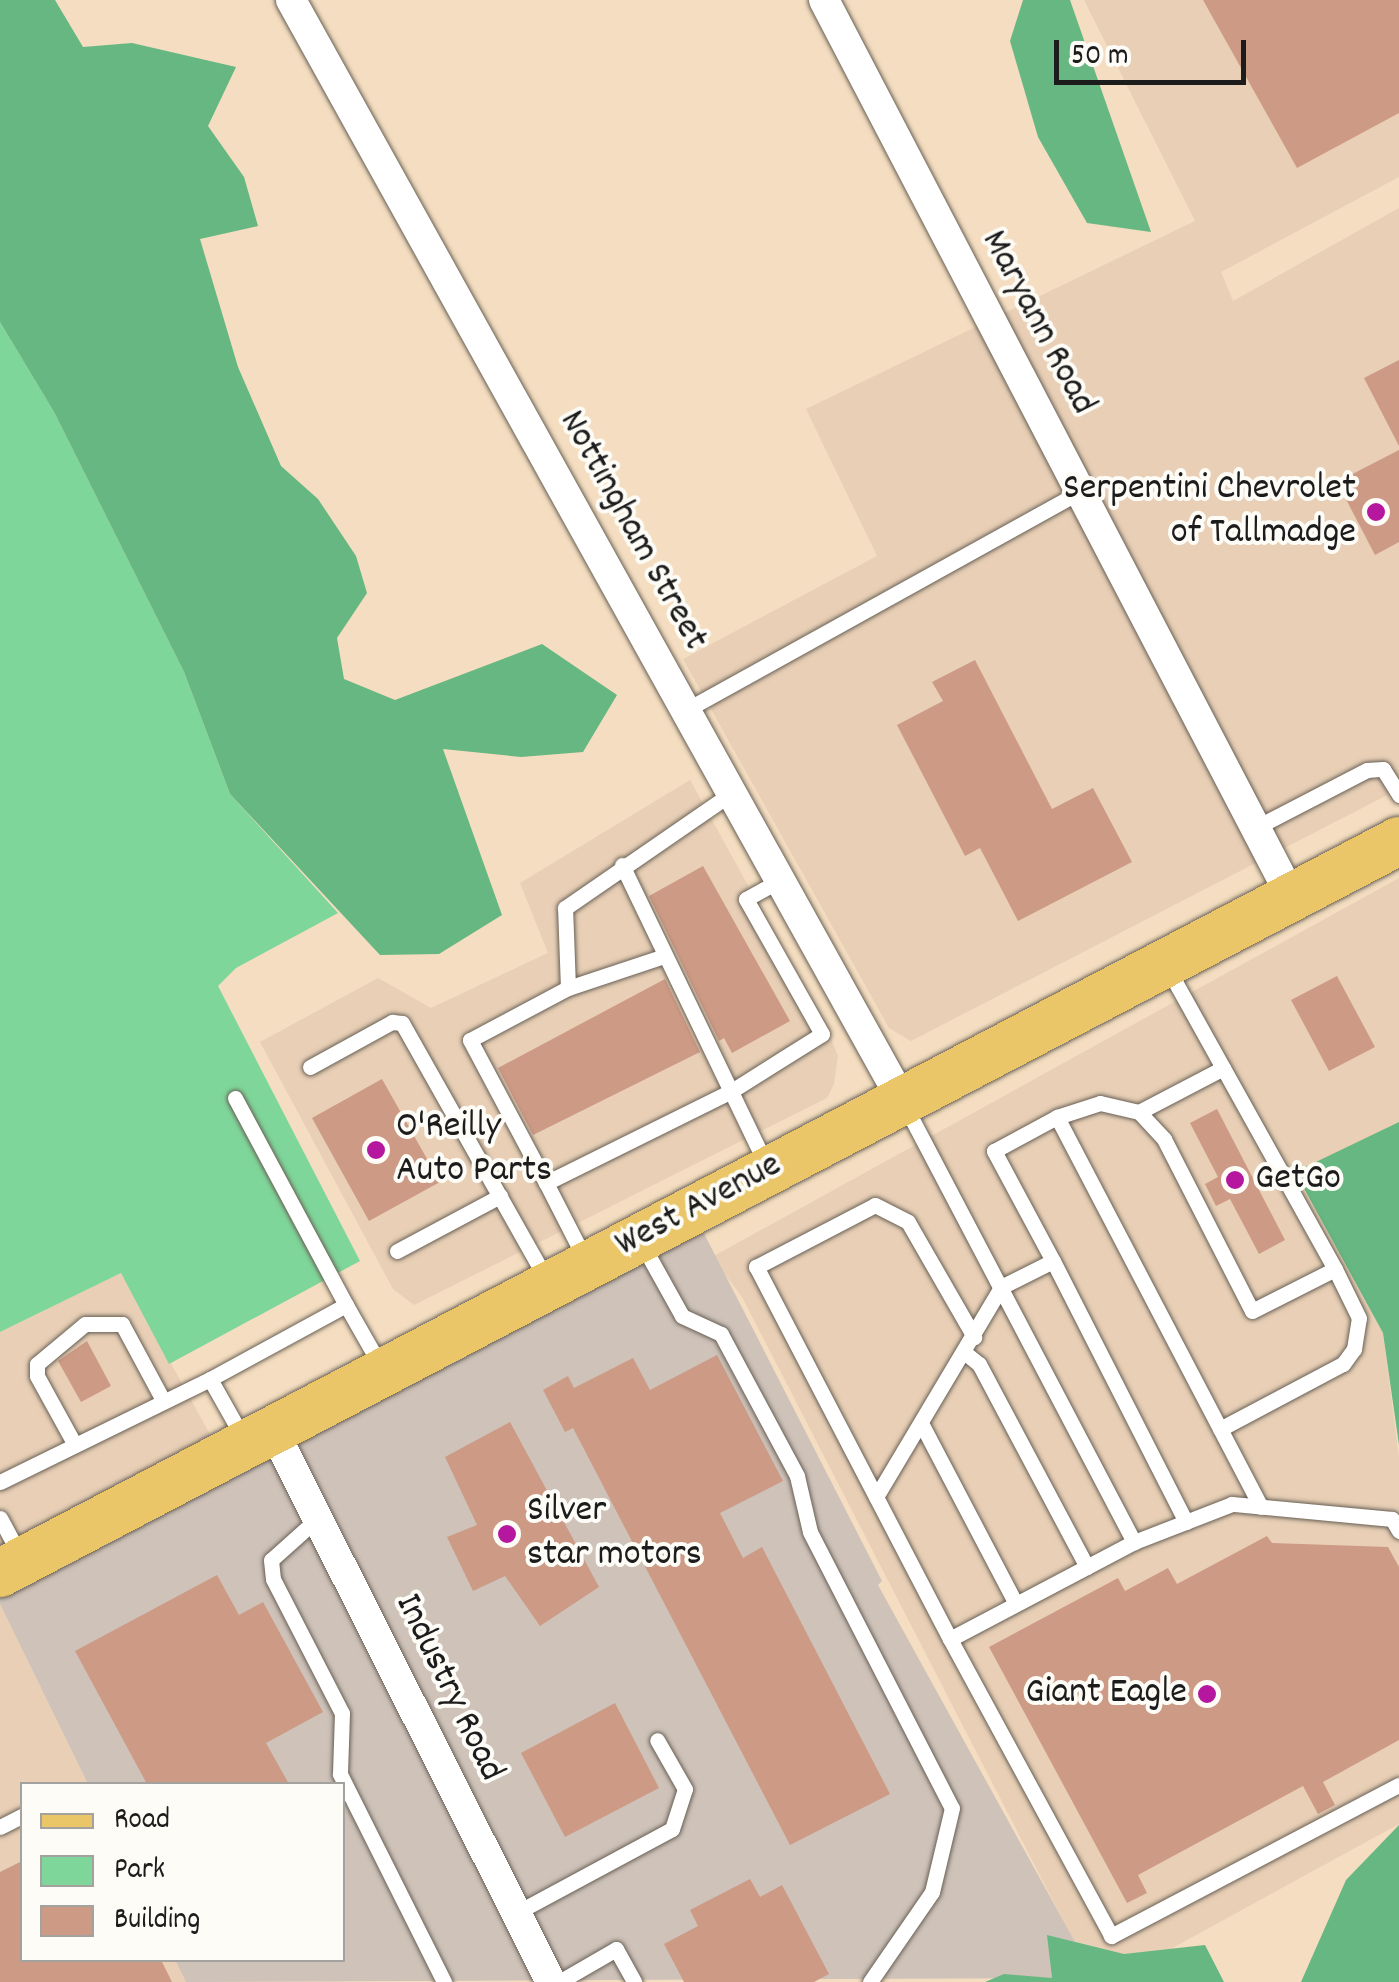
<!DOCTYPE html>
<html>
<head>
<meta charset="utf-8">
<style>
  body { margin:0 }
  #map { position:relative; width:1399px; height:1982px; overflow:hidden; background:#f4ddc0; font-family:Dekko,sans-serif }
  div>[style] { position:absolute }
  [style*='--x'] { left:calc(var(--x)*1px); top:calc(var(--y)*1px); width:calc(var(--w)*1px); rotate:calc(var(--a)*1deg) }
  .built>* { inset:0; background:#e8cfb6 }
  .industrial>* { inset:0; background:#cec2b9 }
  .green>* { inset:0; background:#7fd69a }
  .forest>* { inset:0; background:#67b782 }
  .building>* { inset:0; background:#cd9a85 }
  .roads { filter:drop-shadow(0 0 2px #686055) drop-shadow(0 0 2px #686055) }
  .service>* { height:15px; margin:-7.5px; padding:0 7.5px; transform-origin:7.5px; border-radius:7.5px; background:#fff }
  .minor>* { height:30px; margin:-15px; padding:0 15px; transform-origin:15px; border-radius:15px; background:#fff }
  .primary>* { height:48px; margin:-24px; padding:0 24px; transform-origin:24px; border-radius:24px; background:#eac669 }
  .dots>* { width:28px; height:28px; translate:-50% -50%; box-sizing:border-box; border:5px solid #fdfcf7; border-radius:50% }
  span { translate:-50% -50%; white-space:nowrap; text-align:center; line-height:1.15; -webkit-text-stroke:8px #fdfcf7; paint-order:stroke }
  .street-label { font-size:38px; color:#1c1c1c }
  .poi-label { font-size:38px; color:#1c1c1c }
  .right { translate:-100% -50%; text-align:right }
  .left { translate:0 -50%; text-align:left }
  .legend { position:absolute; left:20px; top:1782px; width:325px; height:180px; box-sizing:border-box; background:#fdfcf7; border:2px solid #a3a29f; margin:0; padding:12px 18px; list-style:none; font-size:30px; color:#1c1c1c }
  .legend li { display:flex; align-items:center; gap:20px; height:50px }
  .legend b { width:50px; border:2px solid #a3a29f }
  .scale { position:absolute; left:1054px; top:40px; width:192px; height:45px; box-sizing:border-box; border:5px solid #1c1c1c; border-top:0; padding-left:12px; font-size:30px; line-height:35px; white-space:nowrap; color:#1c1c1c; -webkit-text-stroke:8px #fdfcf7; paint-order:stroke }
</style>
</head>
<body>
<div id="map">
  <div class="built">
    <div style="clip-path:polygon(1084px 0,1399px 0,1399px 177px,1221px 272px,1233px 301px,1399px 208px,1399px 789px,911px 1041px,889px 1028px,683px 659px,877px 556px,806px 409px,1195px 221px)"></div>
    <div style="clip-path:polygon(690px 780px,828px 1031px,838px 1056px,834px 1084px,827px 1098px,414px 1305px,393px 1289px,260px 1042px,378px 978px,431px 1008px,548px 953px,520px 883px)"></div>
    <div style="clip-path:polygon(1399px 878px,1399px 1122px,1295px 1173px,1383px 1333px,1399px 1458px,1399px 1824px,1156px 1957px,1083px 1959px,742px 1297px,712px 1257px)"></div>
    <div style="clip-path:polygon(121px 1273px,222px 1456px,0 1573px,0 1332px)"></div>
    <div style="clip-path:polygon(0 1604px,88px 1784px,22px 1784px,22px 1960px,175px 1960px,186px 1982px,0 1982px)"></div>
  </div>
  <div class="industrial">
    <div style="clip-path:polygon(692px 1210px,882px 1581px,878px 1585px,1075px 1942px,1048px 1936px,1052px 1978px,186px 1982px,175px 1960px,342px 1960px,342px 1784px,88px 1784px,0 1604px,0 1573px)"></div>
  </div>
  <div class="green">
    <div style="clip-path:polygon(0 322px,54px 412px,184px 672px,230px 794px,338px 913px,236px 968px,218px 986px,360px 1261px,169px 1364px,121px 1273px,0 1332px)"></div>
  </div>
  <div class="forest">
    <div style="clip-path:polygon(0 0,55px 0,83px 47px,132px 43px,236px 67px,208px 126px,244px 177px,258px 226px,200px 239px,238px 367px,281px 466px,318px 499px,356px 556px,367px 593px,337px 638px,344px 679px,395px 700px,542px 644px,617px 695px,583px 752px,521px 757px,443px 749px,502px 915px,439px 954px,380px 955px,230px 794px,184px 672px,54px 412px,0 322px)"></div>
    <div style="clip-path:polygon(1023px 0,1070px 0,1151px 232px,1087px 223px,1038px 137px,1010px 41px)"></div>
    <div style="clip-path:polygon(1399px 1122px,1399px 1445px,1383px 1333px,1295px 1172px)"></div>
    <div style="clip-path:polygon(1399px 1825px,1399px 1982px,1301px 1982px,1346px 1880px)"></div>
    <div style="clip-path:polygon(1047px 1935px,1124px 1954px,1205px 1945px,1224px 1982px,985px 1982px,1004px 1974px,1052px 1978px)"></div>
  </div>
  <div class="building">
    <div style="clip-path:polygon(1203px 0,1399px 0,1399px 113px,1297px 168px)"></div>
    <div style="clip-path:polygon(1399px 360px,1399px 446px,1364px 378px)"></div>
    <div style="clip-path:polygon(1399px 450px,1399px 542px,1375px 555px,1337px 482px)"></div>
    <div style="clip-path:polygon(975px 660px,1052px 809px,1093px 788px,1132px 862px,1018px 921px,980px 848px,965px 856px,897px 725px,943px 701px,932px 682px)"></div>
    <div style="clip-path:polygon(703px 866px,790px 1021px,732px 1053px,724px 1038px,719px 1041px,649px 896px)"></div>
    <div style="clip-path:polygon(1337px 976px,1375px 1047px,1329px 1071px,1291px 1000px)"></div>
    <div style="clip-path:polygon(665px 979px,700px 1052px,533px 1135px,498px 1068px)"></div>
    <div style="clip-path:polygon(382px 1079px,440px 1182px,369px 1221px,312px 1118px)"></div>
    <div style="clip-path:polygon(1217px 1109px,1285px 1240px,1259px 1254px,1230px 1199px,1216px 1206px,1205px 1184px,1218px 1177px,1190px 1123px)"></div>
    <div style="clip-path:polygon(87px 1341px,111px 1386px,81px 1402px,58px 1361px)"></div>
    <div style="clip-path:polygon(717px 1355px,783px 1481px,720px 1513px,743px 1558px,762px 1547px,890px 1794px,790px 1845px,573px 1428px,565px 1432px,543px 1390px,568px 1376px,574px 1388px,633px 1358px,650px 1390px)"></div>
    <div style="clip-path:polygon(510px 1422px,599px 1587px,540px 1626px,505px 1576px,473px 1591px,447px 1537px,477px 1525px,445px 1457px)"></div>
    <div style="clip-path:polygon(1267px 1536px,1272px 1543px,1388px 1547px,1399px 1567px,1399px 1740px,1323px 1782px,1335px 1805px,1318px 1814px,1303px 1786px,1138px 1875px,1147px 1893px,1127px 1903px,989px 1647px,1118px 1578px,1125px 1591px,1168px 1568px,1177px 1584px)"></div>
    <div style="clip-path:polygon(217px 1575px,239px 1615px,263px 1602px,323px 1712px,266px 1743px,289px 1784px,147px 1784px,75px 1651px)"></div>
    <div style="clip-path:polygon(615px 1703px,659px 1788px,565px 1837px,521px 1753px)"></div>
    <div style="clip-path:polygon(22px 1861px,22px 1960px,161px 1960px,172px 1982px,0 1982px,0 1872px)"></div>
    <div style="clip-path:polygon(750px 1879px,760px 1897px,782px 1885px,829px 1974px,814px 1982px,684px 1982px,664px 1944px,698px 1926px,690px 1910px)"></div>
  </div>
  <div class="roads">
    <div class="service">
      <div style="--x:686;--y:710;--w:450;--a:-29"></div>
      <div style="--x:1255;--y:828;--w:126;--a:-27.4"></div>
      <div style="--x:1367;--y:770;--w:16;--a:-4"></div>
      <div style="--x:1383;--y:769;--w:31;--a:58"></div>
      <div style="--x:622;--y:865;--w:334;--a:64.3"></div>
      <div style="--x:568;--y:988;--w:80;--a:-92.1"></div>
      <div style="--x:565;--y:908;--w:203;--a:-34.6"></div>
      <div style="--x:310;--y:1067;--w:94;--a:-28.8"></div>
      <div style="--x:392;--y:1022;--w:10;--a:6"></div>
      <div style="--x:402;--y:1023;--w:297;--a:60.6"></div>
      <div style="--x:235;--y:1098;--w:235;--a:61.8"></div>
      <div style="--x:904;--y:1104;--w:495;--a:62.3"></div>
      <div style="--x:1139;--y:1112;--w:95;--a:-27.6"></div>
      <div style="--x:1057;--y:1117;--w:45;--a:-18"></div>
      <div style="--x:1100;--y:1103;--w:40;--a:13"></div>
      <div style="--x:1139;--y:1112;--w:37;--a:47"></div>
      <div style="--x:1164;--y:1139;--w:193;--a:62.9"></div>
      <div style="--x:1252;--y:1311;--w:93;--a:-26.8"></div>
      <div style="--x:1335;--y:1269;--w:343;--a:-119.1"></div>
      <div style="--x:546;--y:1183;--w:162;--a:-118"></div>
      <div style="--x:470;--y:1040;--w:111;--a:-28"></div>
      <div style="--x:568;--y:988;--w:101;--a:-18.4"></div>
      <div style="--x:642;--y:1244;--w:82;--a:60.9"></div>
      <div style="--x:682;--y:1316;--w:43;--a:24.8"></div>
      <div style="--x:721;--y:1334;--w:161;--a:61.8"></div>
      <div style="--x:797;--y:1476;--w:57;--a:76.9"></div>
      <div style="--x:810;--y:1532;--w:310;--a:62.8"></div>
      <div style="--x:952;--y:1808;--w:86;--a:103.4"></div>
      <div style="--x:932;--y:1892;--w:109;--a:124.6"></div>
      <div style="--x:397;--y:1251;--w:117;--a:-28.1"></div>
      <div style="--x:586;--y:1261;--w:88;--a:-117.1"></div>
      <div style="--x:546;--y:1183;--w:209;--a:-26.4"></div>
      <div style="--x:733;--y:1090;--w:105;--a:-32.2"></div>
      <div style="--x:822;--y:1034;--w:155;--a:-119.4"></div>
      <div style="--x:746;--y:899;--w:39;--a:-29"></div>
      <div style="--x:1053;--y:1261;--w:293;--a:63"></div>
      <div style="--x:964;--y:1352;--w:19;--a:39"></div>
      <div style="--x:979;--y:1364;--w:230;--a:62"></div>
      <div style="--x:210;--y:1379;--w:155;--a:-28.6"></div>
      <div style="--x:346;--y:1305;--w:73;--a:60.3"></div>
      <div style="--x:921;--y:1423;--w:204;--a:62.3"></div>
      <div style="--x:1220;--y:1429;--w:139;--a:-27.9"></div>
      <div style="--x:1343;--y:1364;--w:19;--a:-54"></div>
      <div style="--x:1354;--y:1349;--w:31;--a:-81"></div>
      <div style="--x:1359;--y:1318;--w:55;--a:-116.1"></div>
      <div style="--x:75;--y:1445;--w:79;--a:-118.8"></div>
      <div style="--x:37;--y:1376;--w:12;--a:-90"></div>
      <div style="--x:37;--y:1364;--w:62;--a:-39.8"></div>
      <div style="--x:85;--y:1324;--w:37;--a:0"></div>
      <div style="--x:122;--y:1324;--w:86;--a:61.7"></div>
      <div style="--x:0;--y:1482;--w:234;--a:-26.1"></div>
      <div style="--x:210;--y:1379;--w:71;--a:60.6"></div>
      <div style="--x:876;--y:1497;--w:244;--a:-59.2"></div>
      <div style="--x:1001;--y:1287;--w:58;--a:-26.6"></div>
      <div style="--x:1053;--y:1261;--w:125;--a:-118.2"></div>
      <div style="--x:994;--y:1151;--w:72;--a:-28.4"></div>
      <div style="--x:1057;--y:1117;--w:440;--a:62.4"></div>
      <div style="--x:0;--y:1518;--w:44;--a:61.7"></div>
      <div style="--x:318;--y:1518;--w:63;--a:138.2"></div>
      <div style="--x:271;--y:1560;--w:19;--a:84"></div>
      <div style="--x:273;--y:1579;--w:151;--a:62.8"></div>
      <div style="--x:342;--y:1713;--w:61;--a:91.9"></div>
      <div style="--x:340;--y:1774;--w:233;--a:63.4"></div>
      <div style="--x:1399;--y:1531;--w:14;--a:-120"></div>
      <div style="--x:1392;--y:1519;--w:161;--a:-174.6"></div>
      <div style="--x:1232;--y:1504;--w:105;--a:158.8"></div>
      <div style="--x:1134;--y:1542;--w:208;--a:152.2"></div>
      <div style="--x:950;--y:1639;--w:338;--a:61.5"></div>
      <div style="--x:1111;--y:1936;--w:325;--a:-27.7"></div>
      <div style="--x:950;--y:1639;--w:420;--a:-117.5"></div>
      <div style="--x:756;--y:1267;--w:134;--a:-27.5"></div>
      <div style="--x:875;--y:1205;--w:37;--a:27"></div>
      <div style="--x:908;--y:1222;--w:133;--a:60.1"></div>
      <div style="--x:0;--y:1827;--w:25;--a:-27"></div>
      <div style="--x:516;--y:1913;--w:177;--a:-28.3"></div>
      <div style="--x:672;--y:1829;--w:42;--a:-72"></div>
      <div style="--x:685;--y:1789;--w:56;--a:-119.7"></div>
      <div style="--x:559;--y:1982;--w:66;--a:-30.1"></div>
      <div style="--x:616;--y:1949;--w:38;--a:61"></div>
    </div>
    <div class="minor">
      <div style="--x:291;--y:0;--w:1258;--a:60.95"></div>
      <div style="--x:824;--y:0;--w:1010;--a:62.47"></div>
      <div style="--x:273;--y:1430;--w:618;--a:63.27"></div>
    </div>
    <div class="primary">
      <div style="--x:0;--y:1573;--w:1579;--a:-27.62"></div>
    </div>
  </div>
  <div class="dots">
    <div style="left:1376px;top:512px;background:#b5179e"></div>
    <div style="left:376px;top:1150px;background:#b5179e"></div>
    <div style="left:1235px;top:1180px;background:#b5179e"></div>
    <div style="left:507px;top:1534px;background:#b5179e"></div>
    <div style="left:1207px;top:1694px;background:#b5179e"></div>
  </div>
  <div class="street-label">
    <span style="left:1037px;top:323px;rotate:62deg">Maryann Road</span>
    <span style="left:632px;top:531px;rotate:61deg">Nottingham Street</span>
    <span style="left:699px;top:1206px;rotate:-28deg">West Avenue</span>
    <span style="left:448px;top:1688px;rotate:64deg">Industry Road</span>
  </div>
  <div class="poi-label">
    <span class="right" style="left:1356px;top:512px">Serpentini Chevrolet<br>of Tallmadge</span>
    <span class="left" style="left:396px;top:1150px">O'Reilly<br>Auto Parts</span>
    <span class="left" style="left:1255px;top:1180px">GetGo</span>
    <span class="left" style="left:527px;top:1534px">Silver<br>star motors</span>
    <span class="right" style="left:1187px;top:1694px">Giant Eagle</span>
  </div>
  <ul class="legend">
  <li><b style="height:12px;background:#eac669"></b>Road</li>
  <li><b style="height:28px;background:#7fd69a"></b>Park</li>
  <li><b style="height:28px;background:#cd9a85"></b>Building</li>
  </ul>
  <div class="scale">50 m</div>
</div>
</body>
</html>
